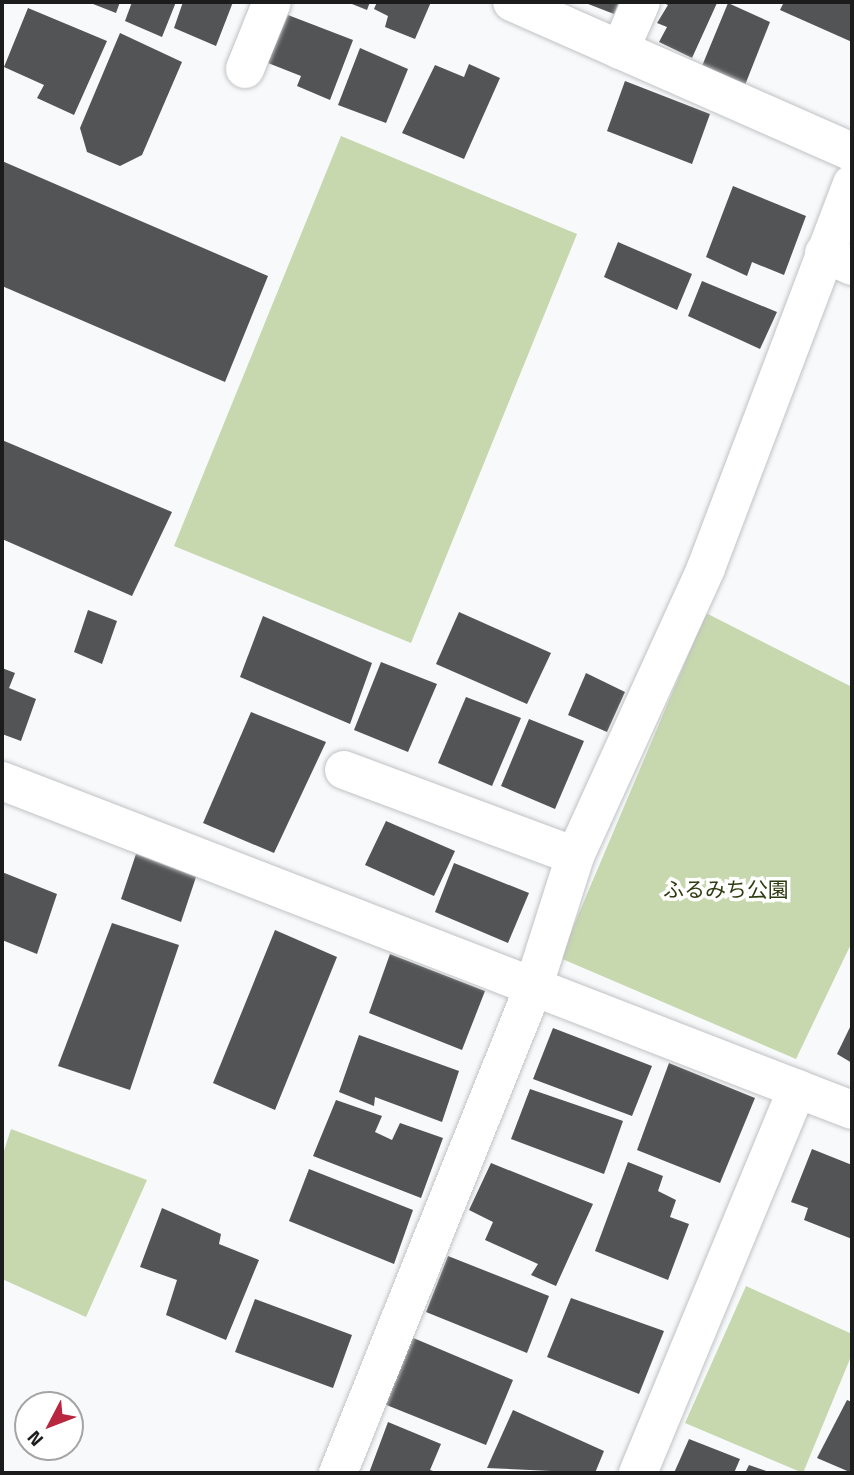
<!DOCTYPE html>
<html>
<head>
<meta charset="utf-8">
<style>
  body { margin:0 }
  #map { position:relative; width:854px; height:1475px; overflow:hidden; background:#f7f9fb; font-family:"Titillium Web","Noto Sans JP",sans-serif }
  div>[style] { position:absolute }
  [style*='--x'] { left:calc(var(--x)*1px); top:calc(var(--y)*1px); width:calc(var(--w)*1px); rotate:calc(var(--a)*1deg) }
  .green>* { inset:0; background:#c7d8ae }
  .building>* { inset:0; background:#525455 }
  .roads { filter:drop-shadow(0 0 2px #c0c2c4) drop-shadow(0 0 2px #c0c2c4) }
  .minor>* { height:38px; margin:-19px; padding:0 19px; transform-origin:19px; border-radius:19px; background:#fff }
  span { translate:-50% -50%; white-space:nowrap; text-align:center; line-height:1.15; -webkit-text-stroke:7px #fff; paint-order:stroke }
  .park-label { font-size:21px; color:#2e3c11 }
  .frame { position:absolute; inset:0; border:4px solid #1c1c1d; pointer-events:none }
  .north { position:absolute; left:14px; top:1391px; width:70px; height:70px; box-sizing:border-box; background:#fff; border:2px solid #a4a4a5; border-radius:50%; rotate:228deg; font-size:19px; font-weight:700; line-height:28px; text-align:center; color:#1c1c1d }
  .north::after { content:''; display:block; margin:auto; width:24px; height:32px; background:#b82640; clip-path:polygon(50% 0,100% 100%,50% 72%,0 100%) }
</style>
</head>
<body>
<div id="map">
  <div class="green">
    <div style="clip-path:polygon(341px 136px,577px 234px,411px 643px,174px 546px)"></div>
    <div style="clip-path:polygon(706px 613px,852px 687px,852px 942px,796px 1059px,560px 958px)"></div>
    <div style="clip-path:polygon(11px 1129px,147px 1180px,86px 1317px,2px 1279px,2px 1157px)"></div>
    <div style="clip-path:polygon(746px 1286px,852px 1334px,852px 1354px,803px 1473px,685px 1423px)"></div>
  </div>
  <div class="building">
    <div style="clip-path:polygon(88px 2px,120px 2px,116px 13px)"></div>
    <div style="clip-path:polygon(132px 2px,176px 2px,162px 37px,125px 21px)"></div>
    <div style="clip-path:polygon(183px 2px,233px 2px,216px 46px,174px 28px)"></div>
    <div style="clip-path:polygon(347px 2px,370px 2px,367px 10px)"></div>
    <div style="clip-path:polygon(377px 2px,431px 2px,415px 39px,385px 27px,388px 16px,374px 9px)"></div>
    <div style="clip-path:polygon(583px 2px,619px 2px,614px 14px)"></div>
    <div style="clip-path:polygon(661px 2px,717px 3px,692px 58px,659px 42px,667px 27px,657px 23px,668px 5px)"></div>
    <div style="clip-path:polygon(784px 2px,852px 2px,852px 42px,780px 10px)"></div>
    <div style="clip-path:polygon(728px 3px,770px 22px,745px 85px,702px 66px)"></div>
    <div style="clip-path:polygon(28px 8px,107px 41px,74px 115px,37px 98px,44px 85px,4px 67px)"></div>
    <div style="clip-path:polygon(288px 15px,353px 40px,330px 100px,297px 86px,301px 76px,268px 63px)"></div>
    <div style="clip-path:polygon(120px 33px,182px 62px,142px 155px,120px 166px,87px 152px,80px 128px)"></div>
    <div style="clip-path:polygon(360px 48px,408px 69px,386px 123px,338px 105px)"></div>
    <div style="clip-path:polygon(469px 64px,500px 78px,464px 159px,402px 133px,435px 65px,464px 77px)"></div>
    <div style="clip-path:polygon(625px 81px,710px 114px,692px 164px,607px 131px)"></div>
    <div style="clip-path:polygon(2px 161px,268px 276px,225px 382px,2px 286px)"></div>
    <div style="clip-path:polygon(733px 186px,806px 216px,784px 275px,752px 262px,747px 276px,706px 257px)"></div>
    <div style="clip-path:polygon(618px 242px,692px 274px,677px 310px,604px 277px)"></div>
    <div style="clip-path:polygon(702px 281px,777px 312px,760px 349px,688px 316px)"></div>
    <div style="clip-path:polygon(2px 440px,172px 512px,132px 596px,2px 539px)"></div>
    <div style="clip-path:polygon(88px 610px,117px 621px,102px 664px,74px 652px)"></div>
    <div style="clip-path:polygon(459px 612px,551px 653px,527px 704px,436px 664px)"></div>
    <div style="clip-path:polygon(263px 616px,372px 663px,350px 724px,240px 677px)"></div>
    <div style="clip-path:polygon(381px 662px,437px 684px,408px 752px,354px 730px)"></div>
    <div style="clip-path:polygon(2px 668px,15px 673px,9px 688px,36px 699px,21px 741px,2px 734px)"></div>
    <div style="clip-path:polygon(586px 673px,625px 692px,607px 732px,568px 715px)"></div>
    <div style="clip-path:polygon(466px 697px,521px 718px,492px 786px,438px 763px)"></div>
    <div style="clip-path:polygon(251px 712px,326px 742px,274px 853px,203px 823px)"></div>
    <div style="clip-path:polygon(529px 719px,584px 741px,555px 809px,501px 786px)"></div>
    <div style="clip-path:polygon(386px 821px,455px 851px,434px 896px,365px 865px)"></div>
    <div style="clip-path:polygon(136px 854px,196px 877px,181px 922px,121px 899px)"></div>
    <div style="clip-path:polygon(454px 863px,529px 893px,508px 943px,435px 912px)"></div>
    <div style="clip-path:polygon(2px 872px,57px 894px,37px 954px,2px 940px)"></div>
    <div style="clip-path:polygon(112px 923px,179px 945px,130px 1090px,58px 1066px)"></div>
    <div style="clip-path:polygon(275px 930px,337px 957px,275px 1110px,213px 1083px)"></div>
    <div style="clip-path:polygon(390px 954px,485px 991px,462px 1050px,369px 1013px)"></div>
    <div style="clip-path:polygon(852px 1023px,852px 1063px,837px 1054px)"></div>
    <div style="clip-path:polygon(553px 1028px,652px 1066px,632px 1116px,533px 1079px)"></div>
    <div style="clip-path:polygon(359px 1035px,459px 1071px,442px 1122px,375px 1097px,374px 1106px,339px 1092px)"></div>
    <div style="clip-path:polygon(669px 1063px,755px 1098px,720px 1183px,637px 1150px)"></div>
    <div style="clip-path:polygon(530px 1089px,623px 1121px,604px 1174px,511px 1139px)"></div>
    <div style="clip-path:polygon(336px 1100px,382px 1116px,375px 1132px,392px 1140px,400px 1123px,443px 1138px,421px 1198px,313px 1156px)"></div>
    <div style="clip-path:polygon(812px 1149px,852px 1165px,852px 1239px,804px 1220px,808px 1208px,791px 1202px)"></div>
    <div style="clip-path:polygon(628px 1162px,663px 1176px,658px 1191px,676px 1200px,670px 1217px,689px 1224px,668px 1280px,595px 1251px)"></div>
    <div style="clip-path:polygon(491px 1163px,593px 1204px,556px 1286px,531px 1275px,538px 1264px,485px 1240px,493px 1222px,469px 1210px)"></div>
    <div style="clip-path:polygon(309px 1169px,413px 1210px,394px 1264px,289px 1221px)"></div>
    <div style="clip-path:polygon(162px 1208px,221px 1234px,219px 1244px,259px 1260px,226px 1340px,166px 1315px,177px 1280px,140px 1267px)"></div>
    <div style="clip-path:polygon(448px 1256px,549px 1296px,527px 1353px,426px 1312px)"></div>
    <div style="clip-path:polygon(571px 1298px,664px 1331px,639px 1394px,547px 1357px)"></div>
    <div style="clip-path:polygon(255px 1299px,352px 1335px,333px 1388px,235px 1352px)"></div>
    <div style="clip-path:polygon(411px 1337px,513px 1380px,486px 1445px,384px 1404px)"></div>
    <div style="clip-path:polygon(847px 1400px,852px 1402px,852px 1473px,817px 1458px)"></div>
    <div style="clip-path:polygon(513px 1410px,604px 1451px,595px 1473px,487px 1468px)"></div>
    <div style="clip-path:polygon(388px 1422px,441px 1444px,430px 1470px,439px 1473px,369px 1473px)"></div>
    <div style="clip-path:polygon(689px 1439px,740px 1459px,734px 1473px,674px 1473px)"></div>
    <div style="clip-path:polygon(749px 1465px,772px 1473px,745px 1473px)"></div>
  </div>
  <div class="roads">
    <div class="minor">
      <div style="--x:512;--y:2;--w:372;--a:23.8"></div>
      <div style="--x:620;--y:50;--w:52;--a:-66.4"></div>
      <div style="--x:245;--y:69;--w:72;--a:-68.1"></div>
      <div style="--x:824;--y:253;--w:31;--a:25"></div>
      <div style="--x:344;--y:770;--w:246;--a:20.4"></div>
      <div style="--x:2;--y:781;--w:911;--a:21.16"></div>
      <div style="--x:338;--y:1473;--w:520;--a:-68.08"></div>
      <div style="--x:532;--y:991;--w:142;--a:-72.3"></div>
      <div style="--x:575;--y:856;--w:316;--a:-65.5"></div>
      <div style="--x:706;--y:568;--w:411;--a:-69.2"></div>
      <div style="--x:638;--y:1473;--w:416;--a:-67.5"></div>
    </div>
  </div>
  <div class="park-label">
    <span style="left:726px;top:889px">ふるみち公園</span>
  </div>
  <div class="frame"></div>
  <div class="north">N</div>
</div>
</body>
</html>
